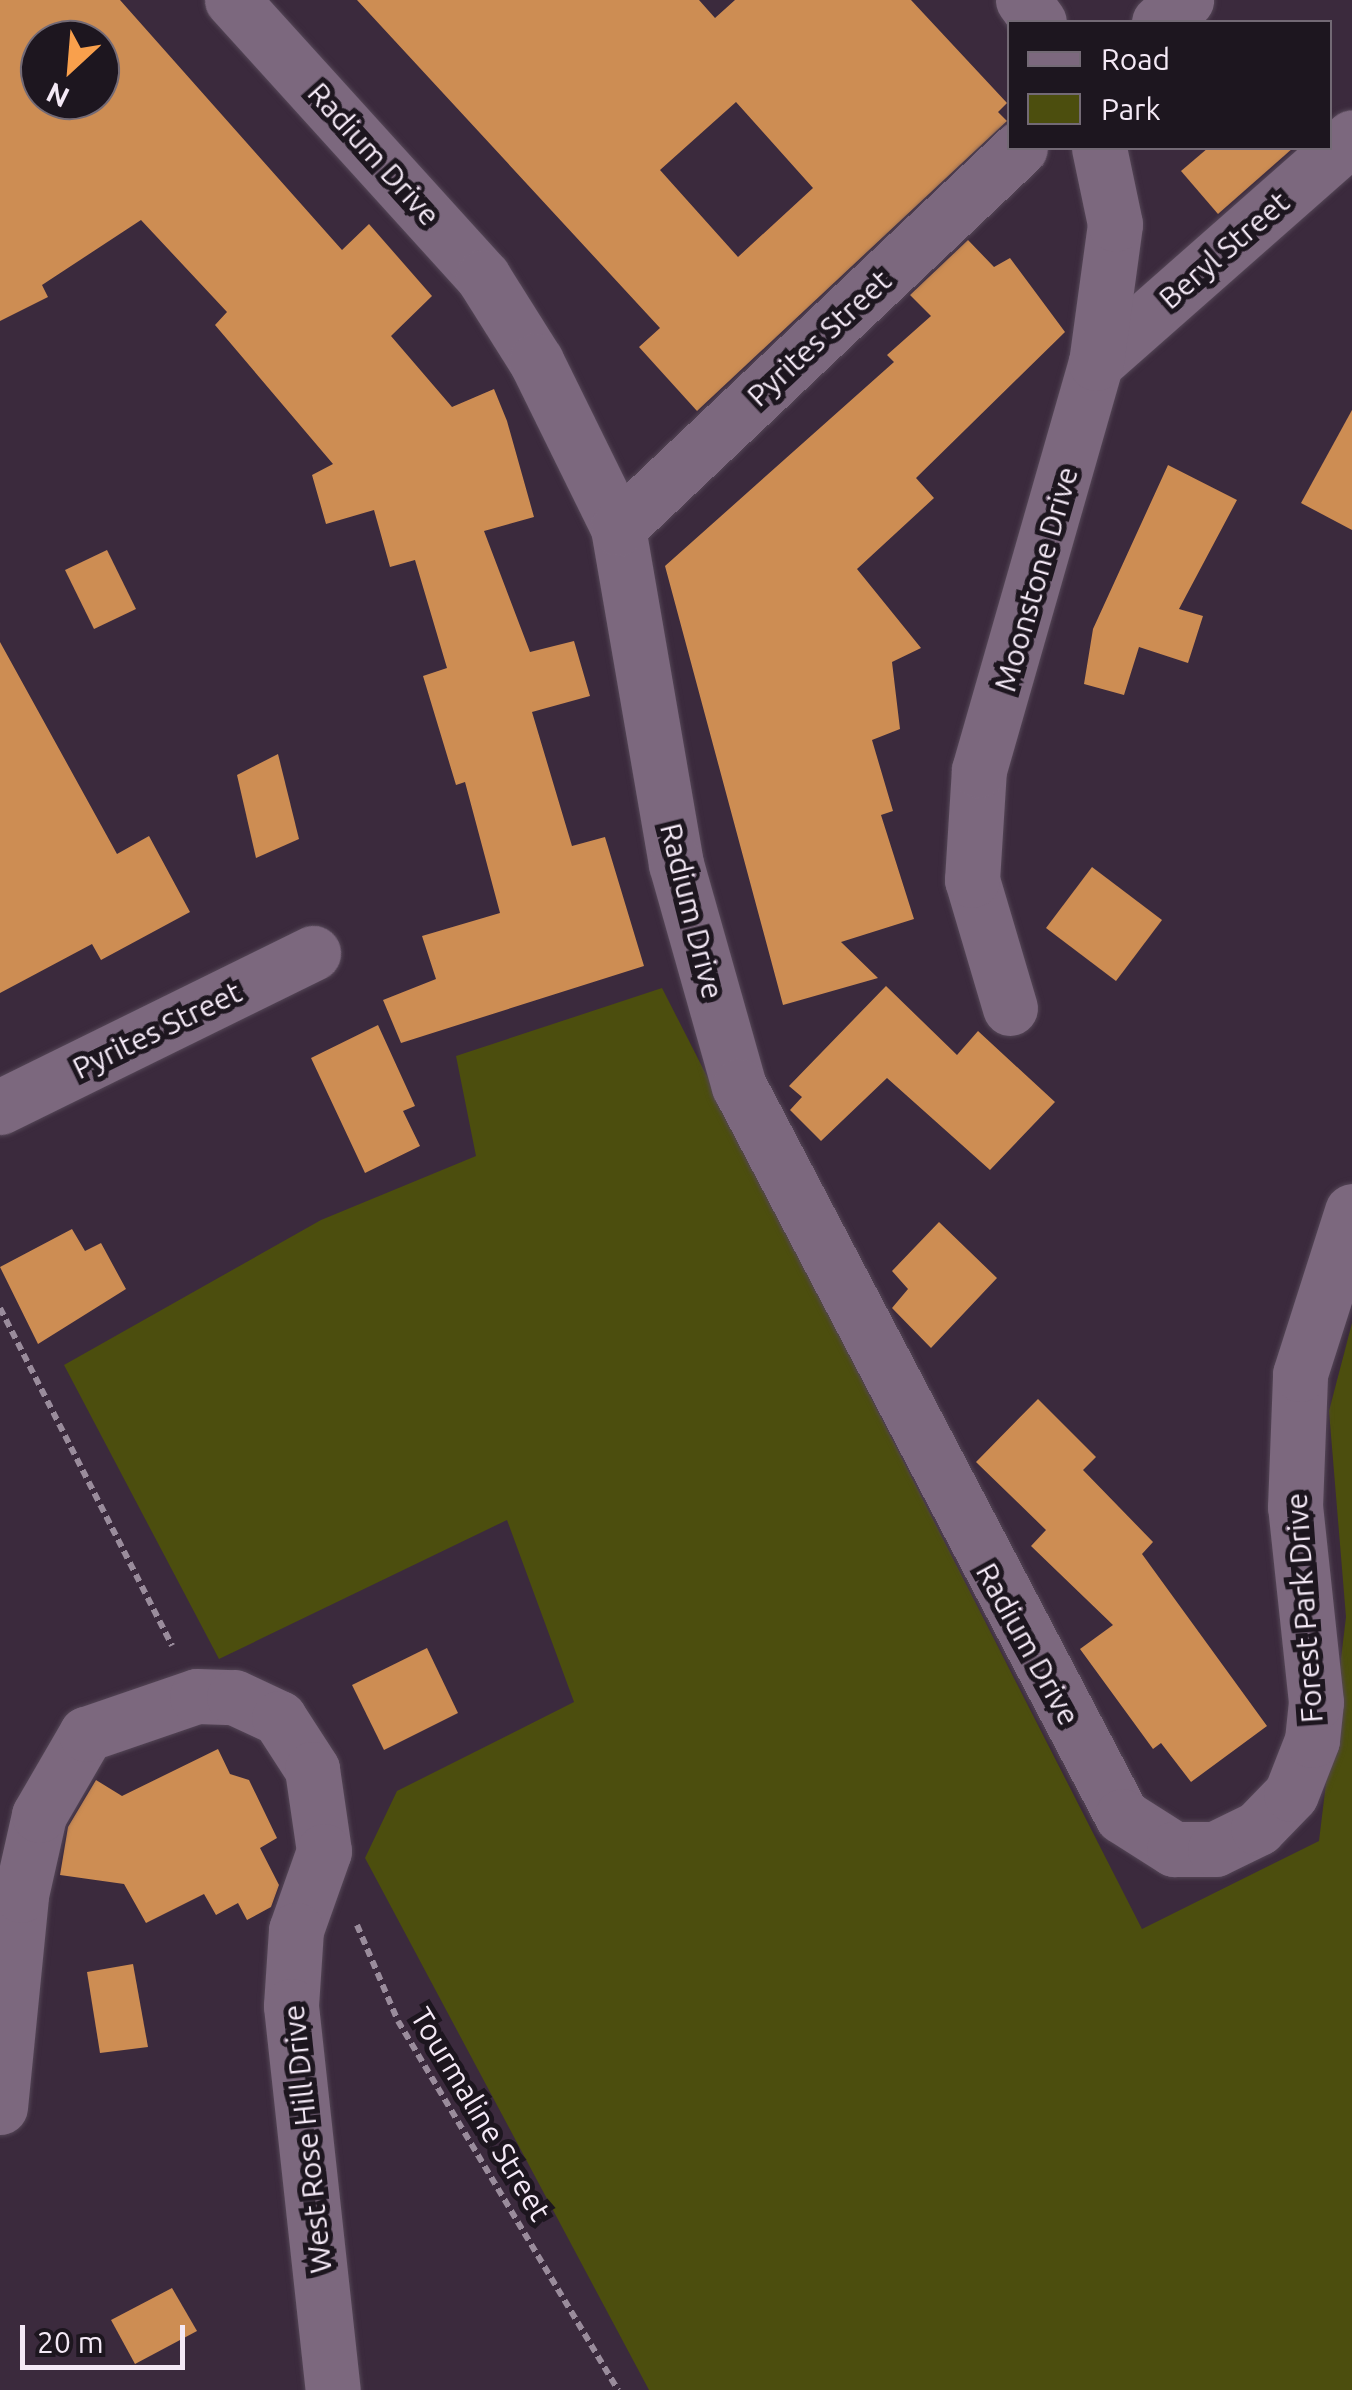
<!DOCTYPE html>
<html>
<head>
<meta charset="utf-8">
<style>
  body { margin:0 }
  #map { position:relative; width:1352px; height:2390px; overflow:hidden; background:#3b2a3d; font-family:Ubuntu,sans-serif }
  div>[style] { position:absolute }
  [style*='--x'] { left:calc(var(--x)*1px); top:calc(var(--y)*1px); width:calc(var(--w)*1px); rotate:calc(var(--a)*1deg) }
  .green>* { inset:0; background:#4c4e0e }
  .building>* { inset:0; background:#cd8d53 }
  .path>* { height:6px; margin-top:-3px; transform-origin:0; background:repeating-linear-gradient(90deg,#9a8c9c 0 8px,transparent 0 13px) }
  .roads { filter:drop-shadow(0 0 2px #544656) drop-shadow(0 0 2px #544656) }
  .street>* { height:55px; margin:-27.5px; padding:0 27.5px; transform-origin:27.5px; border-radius:27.5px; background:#7c687e }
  span { translate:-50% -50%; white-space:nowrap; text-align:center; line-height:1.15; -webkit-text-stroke:10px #1d161f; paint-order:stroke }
  .street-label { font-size:30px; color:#f4e9f6 }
  .legend { position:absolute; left:1007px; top:20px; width:325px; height:130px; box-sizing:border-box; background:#1d161f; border:2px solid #736a75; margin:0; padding:12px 18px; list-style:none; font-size:30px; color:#f4e9f6 }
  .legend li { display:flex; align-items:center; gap:20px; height:50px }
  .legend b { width:50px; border:2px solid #736a75 }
  .north { position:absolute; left:20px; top:20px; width:100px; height:100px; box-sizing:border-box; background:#1d161f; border:2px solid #736a75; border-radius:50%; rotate:206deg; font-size:28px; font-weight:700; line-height:40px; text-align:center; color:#f4e9f6 }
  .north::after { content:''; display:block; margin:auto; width:35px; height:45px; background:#f9a04c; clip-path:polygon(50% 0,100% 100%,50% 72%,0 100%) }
  .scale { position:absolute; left:20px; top:2325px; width:165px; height:45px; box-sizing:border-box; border:5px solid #f4e9f6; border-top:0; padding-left:12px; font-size:30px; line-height:35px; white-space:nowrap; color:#f4e9f6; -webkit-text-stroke:8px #1d161f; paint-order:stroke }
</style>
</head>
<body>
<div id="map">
  <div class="green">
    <div style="clip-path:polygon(662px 988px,1142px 1929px,1319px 1841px,1346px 1617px,1329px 1411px,1352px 1323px,1352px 2390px,649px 2390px,365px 1858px,397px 1791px,574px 1702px,507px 1520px,219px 1659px,64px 1365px,321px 1220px,476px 1156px,456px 1056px)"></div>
  </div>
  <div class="building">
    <div style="clip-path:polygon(evenodd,0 0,120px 0,342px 250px,369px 224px,432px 296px,391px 336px,452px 407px,494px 389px,507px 421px,534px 517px,484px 531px,530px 652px,574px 641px,590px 696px,532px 712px,572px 846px,605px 837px,644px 966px,401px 1043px,383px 1000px,436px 979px,422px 936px,500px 913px,465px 782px,456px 785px,423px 676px,447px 668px,415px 560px,390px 567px,374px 510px,326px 524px,312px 475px,333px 464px,215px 325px,227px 312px,141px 220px,42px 285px,48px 297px,0 321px,0 0,40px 40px,100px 40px,100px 100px,40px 100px,40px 40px)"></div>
    <div style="clip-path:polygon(evenodd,357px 0,699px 0,715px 18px,735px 0,911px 0,1007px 103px,998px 112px,1007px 121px,697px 411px,639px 347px,660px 328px,357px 0,736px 102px,813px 188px,738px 257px,660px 170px,736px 102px)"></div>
    <div style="clip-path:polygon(1208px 148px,1293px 148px,1218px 214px,1181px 171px)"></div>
    <div style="clip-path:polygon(968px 240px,994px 267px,1010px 258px,1065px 332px,916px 478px,934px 498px,857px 569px,921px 648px,892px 662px,900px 729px,872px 740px,893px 811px,881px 815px,914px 919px,841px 942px,878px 978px,783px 1005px,665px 566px,894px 362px,887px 355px,931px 316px,910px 295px)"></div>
    <div style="clip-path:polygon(1352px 410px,1352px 530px,1301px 503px)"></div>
    <div style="clip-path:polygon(1168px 465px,1237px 500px,1179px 609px,1203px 616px,1188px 663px,1139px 647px,1124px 695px,1084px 684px,1093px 629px)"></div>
    <div style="clip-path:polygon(107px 550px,136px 609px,94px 629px,65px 570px)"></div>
    <div style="clip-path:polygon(0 642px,117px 854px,149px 836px,190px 912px,101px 960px,92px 944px,0 993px)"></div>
    <div style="clip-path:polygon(278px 754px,299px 839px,256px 858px,237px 775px)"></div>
    <div style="clip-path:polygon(1092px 867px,1162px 920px,1116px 981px,1046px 928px)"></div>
    <div style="clip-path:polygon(886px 986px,957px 1055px,978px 1031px,1055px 1102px,990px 1170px,887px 1078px,821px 1141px,790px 1110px,802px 1097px,789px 1086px)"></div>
    <div style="clip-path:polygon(378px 1025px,415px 1106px,403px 1111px,420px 1146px,365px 1173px,311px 1058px)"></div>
    <div style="clip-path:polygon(939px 1222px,997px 1278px,931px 1348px,892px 1308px,908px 1289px,892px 1271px)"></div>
    <div style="clip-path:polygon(72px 1229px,85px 1251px,101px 1243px,126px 1289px,38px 1344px,0 1267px)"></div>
    <div style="clip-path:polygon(1038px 1399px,1096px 1457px,1083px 1470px,1153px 1542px,1142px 1554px,1267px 1726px,1191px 1782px,1161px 1743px,1153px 1749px,1080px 1649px,1113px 1625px,1031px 1546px,1046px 1530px,976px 1462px)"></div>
    <div style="clip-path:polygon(427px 1648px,458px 1713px,384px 1750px,352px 1685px)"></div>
    <div style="clip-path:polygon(218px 1749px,230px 1774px,249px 1780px,277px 1838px,260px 1848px,279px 1885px,271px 1907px,247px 1920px,238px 1903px,216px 1915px,204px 1894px,146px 1923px,124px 1884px,60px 1875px,68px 1827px,96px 1780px,122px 1796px)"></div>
    <div style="clip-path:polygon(133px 1964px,148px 2047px,100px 2053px,87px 1972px)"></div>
    <div style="clip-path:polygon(172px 2288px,197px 2331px,135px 2364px,111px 2320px)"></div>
  </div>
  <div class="path">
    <div style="--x:0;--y:1308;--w:379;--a:63"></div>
    <div style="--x:357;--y:1925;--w:104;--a:66.9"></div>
    <div style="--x:398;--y:2021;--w:430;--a:59.2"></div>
  </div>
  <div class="roads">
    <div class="street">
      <div style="--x:232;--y:0;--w:374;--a:47.8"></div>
      <div style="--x:483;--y:277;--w:99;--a:57.8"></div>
      <div style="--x:536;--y:361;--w:186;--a:63.8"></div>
      <div style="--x:618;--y:528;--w:341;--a:80.2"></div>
      <div style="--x:676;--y:864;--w:231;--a:74.2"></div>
      <div style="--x:739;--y:1086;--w:824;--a:62.32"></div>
      <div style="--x:1122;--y:1816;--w:62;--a:32.4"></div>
      <div style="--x:1174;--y:1849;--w:41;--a:0"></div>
      <div style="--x:1215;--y:1849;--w:48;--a:-26"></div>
      <div style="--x:1258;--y:1828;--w:47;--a:-45.9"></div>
      <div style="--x:1291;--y:1794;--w:58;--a:-68.7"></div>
      <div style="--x:1312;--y:1740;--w:38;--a:-84"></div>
      <div style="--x:1316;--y:1702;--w:196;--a:-96.1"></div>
      <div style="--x:1295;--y:1507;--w:133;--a:-87.8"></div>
      <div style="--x:1300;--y:1374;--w:171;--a:-72.3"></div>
      <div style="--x:1023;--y:0;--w:27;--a:54"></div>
      <div style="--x:1159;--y:22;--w:35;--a:-39"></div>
      <div style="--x:1096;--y:363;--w:341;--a:-41.4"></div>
      <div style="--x:618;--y:528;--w:553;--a:-43.39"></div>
      <div style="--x:1010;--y:1008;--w:134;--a:-106.5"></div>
      <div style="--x:972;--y:880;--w:110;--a:-86.4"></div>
      <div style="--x:979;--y:770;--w:423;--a:-74"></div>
      <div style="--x:1096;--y:363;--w:140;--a:-82.2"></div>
      <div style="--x:1115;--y:224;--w:78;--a:-101.9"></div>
      <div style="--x:0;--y:1107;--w:349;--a:-26.2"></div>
      <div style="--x:0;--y:2107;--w:213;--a:-84.3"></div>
      <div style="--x:21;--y:1895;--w:82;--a:-77.3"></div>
      <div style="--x:39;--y:1815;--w:94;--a:-59.9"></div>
      <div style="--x:86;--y:1734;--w:117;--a:-18.9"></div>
      <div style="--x:197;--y:1696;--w:37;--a:2"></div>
      <div style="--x:234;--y:1697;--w:50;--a:25"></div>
      <div style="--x:279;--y:1718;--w:61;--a:57.1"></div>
      <div style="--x:312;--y:1769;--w:83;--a:81.7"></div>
      <div style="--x:324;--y:1851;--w:84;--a:109.5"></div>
      <div style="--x:296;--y:1930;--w:76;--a:93.8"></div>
      <div style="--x:291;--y:2006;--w:386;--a:83.8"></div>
    </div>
  </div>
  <div class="street-label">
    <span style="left:374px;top:154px;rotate:48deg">Radium Drive</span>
    <span style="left:1224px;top:250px;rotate:-41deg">Beryl Street</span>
    <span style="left:819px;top:338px;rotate:-43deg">Pyrites Street</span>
    <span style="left:1036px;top:579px;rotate:-74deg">Moonstone Drive</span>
    <span style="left:692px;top:911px;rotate:76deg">Radium Drive</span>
    <span style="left:157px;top:1030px;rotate:-26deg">Pyrites Street</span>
    <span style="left:1304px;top:1608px;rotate:-94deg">Forest Park Drive</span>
    <span style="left:1028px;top:1644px;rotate:61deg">Radium Drive</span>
    <span style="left:481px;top:2114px;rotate:59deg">Tourmaline Street</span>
    <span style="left:307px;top:2139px;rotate:-96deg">West Rose Hill Drive</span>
  </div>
  <ul class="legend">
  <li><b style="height:12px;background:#7c687e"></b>Road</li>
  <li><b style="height:28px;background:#4c4e0e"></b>Park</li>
  </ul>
  <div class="north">N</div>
  <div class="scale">20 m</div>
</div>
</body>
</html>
